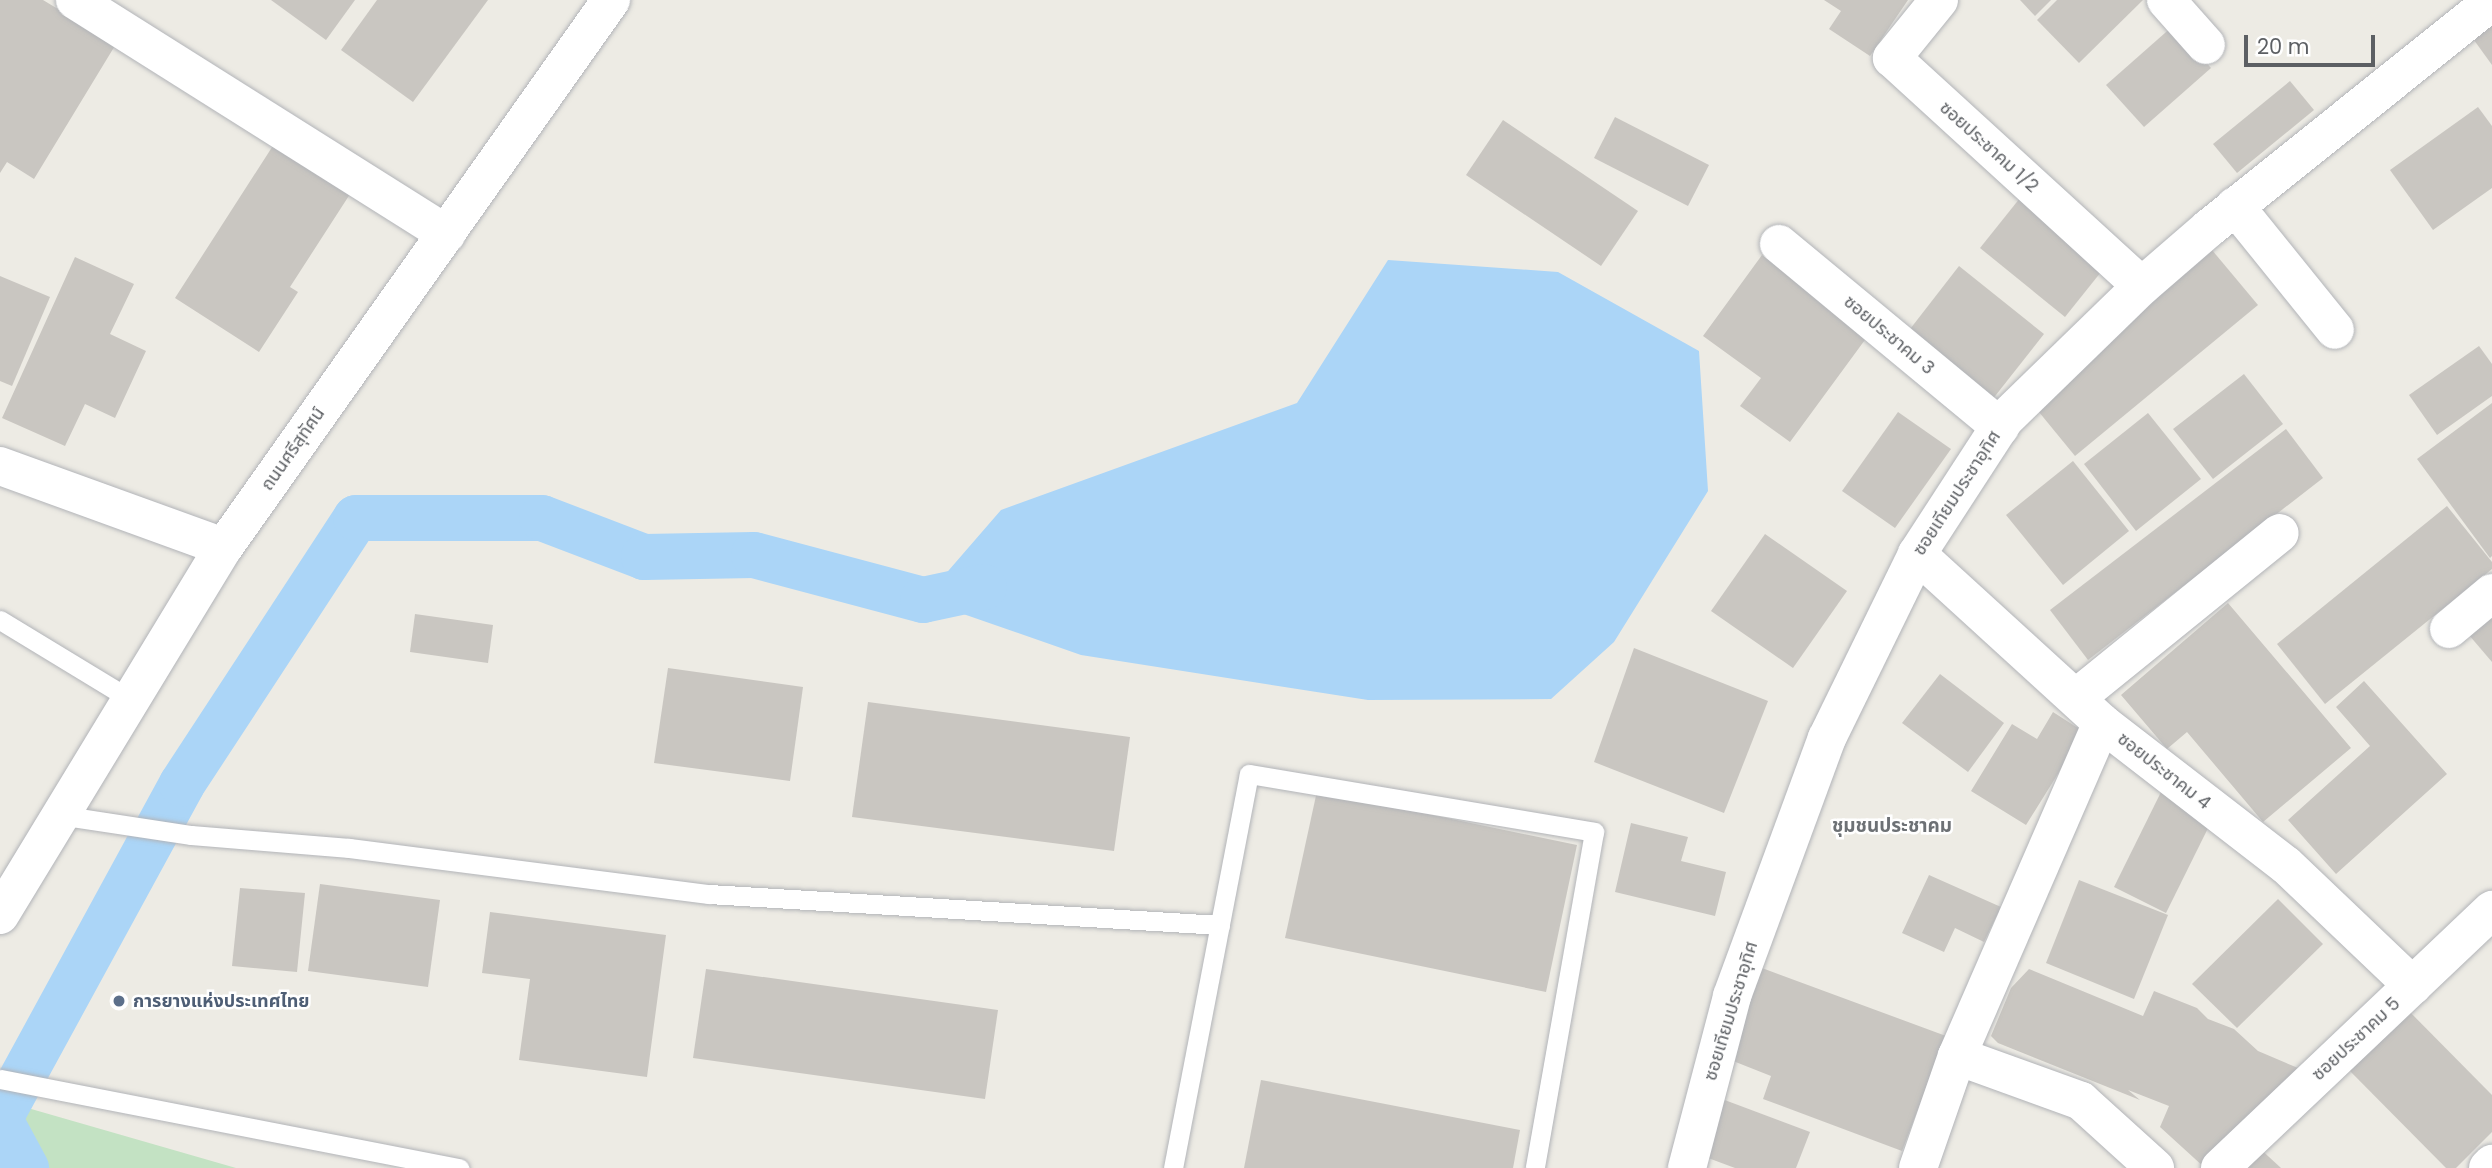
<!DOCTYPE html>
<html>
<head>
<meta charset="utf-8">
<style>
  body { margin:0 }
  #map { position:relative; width:2492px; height:1168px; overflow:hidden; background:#edebe4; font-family:Poppins,"Noto Sans Thai",sans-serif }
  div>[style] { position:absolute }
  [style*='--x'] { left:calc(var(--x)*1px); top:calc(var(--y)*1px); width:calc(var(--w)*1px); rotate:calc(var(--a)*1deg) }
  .green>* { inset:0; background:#c3e2c3 }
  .water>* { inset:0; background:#abd5f7 }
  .canal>* { height:46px; margin:-23px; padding:0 23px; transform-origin:23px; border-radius:23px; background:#abd5f7 }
  .building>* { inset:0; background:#c9c6c1 }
  .roads { filter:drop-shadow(0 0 2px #b2b4b8) drop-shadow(0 0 2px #b2b4b8) }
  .service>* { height:19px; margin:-9.5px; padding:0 9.5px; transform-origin:9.5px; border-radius:9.5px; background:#fff }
  .minor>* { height:38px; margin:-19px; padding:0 19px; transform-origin:19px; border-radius:19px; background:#fff }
  .tertiary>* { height:38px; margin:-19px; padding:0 19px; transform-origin:19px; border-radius:19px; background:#fff }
  .dots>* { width:19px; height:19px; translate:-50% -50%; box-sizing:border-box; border:4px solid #fff; border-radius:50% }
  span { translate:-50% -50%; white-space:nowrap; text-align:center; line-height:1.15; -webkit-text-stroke:5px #fff; paint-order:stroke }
  .street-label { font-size:18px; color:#5c5f63 }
  .service-label { font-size:18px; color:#4e5e75; font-weight:700 }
  .left { translate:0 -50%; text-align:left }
  .neighbourhood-label { font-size:19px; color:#6d7175; font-weight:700 }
  .scale { position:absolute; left:2244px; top:35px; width:131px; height:32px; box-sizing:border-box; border:4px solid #5c5f63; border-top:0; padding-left:9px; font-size:21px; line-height:24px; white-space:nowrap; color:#5c5f63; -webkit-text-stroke:5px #fff; paint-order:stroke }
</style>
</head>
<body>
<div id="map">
  <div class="green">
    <div style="clip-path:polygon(0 1100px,236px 1168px,0 1168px,4px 1156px,0 1153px)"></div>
  </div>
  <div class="water">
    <div style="clip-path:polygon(1388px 260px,1558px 272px,1699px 351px,1708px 491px,1614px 642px,1551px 699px,1368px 700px,1081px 655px,923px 600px,1001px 510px,1297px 403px)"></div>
  </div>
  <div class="canal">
    <div style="--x:0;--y:1118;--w:380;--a:-61.4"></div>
    <div style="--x:182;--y:784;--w:318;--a:-56.8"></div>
    <div style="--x:356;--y:518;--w:186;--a:0"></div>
    <div style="--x:542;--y:518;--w:109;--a:20.9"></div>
    <div style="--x:644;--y:557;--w:110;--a:-1"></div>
    <div style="--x:754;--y:555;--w:175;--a:14.9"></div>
    <div style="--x:923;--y:600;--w:62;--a:-12"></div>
    <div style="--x:0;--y:1120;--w:55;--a:61.6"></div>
  </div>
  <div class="building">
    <div style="clip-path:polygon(0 0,43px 0,116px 44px,34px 179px,7px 162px,0 173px)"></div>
    <div style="clip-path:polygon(271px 0,355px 0,326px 40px)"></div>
    <div style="clip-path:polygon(377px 0,488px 0,413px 102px,341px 50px)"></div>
    <div style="clip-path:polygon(1824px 0,1908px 0,1870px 56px,1829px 29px,1841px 11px)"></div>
    <div style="clip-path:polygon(2020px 0,2051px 0,2035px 16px)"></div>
    <div style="clip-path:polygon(2057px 0,2143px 0,2079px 63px,2037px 20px)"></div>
    <div style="clip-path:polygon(2492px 11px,2492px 65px,2466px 29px)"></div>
    <div style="clip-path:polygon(2174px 25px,2211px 68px,2144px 127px,2106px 85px)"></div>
    <div style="clip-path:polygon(2290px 81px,2314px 110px,2237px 173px,2213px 144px)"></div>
    <div style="clip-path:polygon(2478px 107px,2492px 126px,2492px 188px,2433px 230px,2390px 170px)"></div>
    <div style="clip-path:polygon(1615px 117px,1709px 165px,1688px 206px,1594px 158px)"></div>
    <div style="clip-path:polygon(1503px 120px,1638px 211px,1601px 266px,1466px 175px)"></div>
    <div style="clip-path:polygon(276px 141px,352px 191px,290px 287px,298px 292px,259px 352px,175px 298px)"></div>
    <div style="clip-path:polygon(2020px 198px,2105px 267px,2065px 317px,1980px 248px)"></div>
    <div style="clip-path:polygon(2212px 250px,2258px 305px,2075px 456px,2030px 401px)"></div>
    <div style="clip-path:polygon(1762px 255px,1870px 333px,1790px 442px,1740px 406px,1761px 378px,1703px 336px)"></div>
    <div style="clip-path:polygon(75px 257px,134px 284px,110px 334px,146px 351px,115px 418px,85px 404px,65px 446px,2px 418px)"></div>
    <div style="clip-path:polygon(1959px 266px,2044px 334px,1992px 400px,1907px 333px)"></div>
    <div style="clip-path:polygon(0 276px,50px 297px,12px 386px,0 381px)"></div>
    <div style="clip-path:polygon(2479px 346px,2492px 364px,2492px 396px,2437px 435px,2409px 395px)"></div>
    <div style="clip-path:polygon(2244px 374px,2283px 424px,2213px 479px,2173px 429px)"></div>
    <div style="clip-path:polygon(2492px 403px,2492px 556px,2490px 558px,2417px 459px)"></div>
    <div style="clip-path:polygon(1898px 412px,1951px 449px,1895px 528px,1842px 491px)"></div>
    <div style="clip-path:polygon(2148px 413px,2201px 479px,2136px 531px,2084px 464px)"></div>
    <div style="clip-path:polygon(2286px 429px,2323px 478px,2088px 660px,2050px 610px)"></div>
    <div style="clip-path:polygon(2073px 461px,2129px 531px,2063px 585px,2006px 515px)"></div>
    <div style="clip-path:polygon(2447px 506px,2492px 562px,2492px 569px,2325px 704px,2277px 644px)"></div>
    <div style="clip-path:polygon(1765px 534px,1847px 591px,1793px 668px,1711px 611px)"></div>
    <div style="clip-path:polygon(2228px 603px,2351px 748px,2263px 822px,2187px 732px,2167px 749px,2121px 695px)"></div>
    <div style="clip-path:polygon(2492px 604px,2492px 662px,2463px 628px)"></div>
    <div style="clip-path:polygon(415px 614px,493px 625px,488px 663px,410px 652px)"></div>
    <div style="clip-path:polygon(1634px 648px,1768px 701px,1724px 813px,1594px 762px)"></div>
    <div style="clip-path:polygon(668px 668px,803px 687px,790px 781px,654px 763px)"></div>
    <div style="clip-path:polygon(1940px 674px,2004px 723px,1968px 772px,1902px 723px)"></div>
    <div style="clip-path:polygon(2364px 681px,2447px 774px,2336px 874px,2288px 820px,2370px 746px,2336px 707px)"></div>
    <div style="clip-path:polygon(868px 702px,1130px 737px,1114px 851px,852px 817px)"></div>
    <div style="clip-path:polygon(2053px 712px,2084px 732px,2026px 825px,1971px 791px,2012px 724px,2037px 739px)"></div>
    <div style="clip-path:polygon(2163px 788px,2215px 814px,2166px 913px,2114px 887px)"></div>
    <div style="clip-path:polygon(1317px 791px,1577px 845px,1546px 992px,1285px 938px)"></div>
    <div style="clip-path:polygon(1631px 823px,1688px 837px,1681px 861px,1726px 872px,1715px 916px,1615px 892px)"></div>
    <div style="clip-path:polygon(1929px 875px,2001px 907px,1984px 942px,1955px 928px,1944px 952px,1902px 933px)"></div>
    <div style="clip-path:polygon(2079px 880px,2168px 915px,2134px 999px,2046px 963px)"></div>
    <div style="clip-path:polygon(320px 884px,440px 900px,428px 987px,308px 971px)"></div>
    <div style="clip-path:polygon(240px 888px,305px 893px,297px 972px,232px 966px)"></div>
    <div style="clip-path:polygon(2278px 899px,2323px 944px,2237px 1028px,2192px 984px)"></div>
    <div style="clip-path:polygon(490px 912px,666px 935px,647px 1077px,519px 1060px,530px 979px,482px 973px)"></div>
    <div style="clip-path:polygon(1762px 968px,1946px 1036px,1902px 1151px,1763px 1099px,1771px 1076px,1728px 1059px)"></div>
    <div style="clip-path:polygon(706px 969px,998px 1010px,985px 1099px,693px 1058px)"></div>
    <div style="clip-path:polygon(2029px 969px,2143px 1016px,2154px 991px,2197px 1008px,2208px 1019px,2234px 1029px,2258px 1051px,2298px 1068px,2205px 1168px,2160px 1127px,2169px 1106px,2128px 1090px,2140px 1100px,1998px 1043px,1991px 1036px,2011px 988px)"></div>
    <div style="clip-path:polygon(2402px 1004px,2492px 1095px,2492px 1132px,2456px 1168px,2446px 1168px,2343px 1064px)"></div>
    <div style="clip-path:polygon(1261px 1080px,1520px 1130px,1513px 1168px,1244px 1168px)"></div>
    <div style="clip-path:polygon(1714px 1096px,1810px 1132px,1796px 1168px,1735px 1168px,1692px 1152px)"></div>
    <div style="clip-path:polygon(2256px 1145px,2281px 1168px,2235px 1168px)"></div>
  </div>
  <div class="roads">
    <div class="service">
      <div style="--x:0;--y:620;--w:152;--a:31.3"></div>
      <div style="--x:59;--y:815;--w:134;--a:8.6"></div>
      <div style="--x:191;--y:835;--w:159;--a:4.7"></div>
      <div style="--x:349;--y:848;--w:363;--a:7.3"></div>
      <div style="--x:709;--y:894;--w:512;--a:3.47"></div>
      <div style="--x:0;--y:1079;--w:468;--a:11"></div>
      <div style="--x:1173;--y:1168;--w:401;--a:-79.1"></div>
      <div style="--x:1249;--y:774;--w:350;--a:9.5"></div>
      <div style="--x:1594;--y:832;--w:341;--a:100"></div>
    </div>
    <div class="minor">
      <div style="--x:75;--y:0;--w:439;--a:32.2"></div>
      <div style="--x:1939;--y:0;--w:75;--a:129"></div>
      <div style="--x:1892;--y:58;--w:338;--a:42.4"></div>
      <div style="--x:2166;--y:0;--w:60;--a:48.4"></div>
      <div style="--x:2235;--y:206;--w:159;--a:51.1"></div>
      <div style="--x:1779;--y:244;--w:287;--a:39.6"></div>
      <div style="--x:0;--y:466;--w:238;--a:19.9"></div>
      <div style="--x:1917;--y:554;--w:251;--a:42.4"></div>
      <div style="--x:2102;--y:723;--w:232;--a:37.7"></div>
      <div style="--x:2286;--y:865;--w:175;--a:43.6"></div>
      <div style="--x:2449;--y:629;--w:56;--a:-39.9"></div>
      <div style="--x:2076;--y:698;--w:262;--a:-39"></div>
      <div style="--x:1957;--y:1056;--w:132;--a:19.9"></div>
      <div style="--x:2081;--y:1101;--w:100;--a:42.2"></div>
      <div style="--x:1687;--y:1168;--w:178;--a:-75.3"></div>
      <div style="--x:1732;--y:996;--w:275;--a:-69.8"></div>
      <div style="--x:1827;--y:738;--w:205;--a:-63.9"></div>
      <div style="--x:1917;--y:554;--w:160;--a:-57"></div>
      <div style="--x:2004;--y:420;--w:192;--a:-44.2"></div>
      <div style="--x:2142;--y:286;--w:89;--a:-40.9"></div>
      <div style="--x:2209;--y:228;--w:363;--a:-38.7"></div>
      <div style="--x:1918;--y:1168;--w:119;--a:-70.8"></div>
      <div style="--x:1957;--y:1056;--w:363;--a:-66.5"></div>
      <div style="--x:2220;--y:1168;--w:375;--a:-43.5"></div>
      <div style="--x:2488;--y:1168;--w:6;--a:-45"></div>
    </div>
    <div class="tertiary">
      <div style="--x:0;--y:915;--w:431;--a:-58.7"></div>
      <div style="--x:224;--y:547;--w:670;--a:-54.72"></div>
    </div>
  </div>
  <div class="dots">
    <div style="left:119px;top:1001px;background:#5c6f8a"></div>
  </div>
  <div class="street-label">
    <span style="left:1989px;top:147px;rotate:42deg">ซอยประชาคม 1/2</span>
    <span style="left:1889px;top:335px;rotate:40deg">ซอยประชาคม 3</span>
    <span style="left:293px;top:449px;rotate:-55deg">ถนนศรีสุทัศน์</span>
    <span style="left:1957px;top:493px;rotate:-57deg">ซอยเทียมประชาอุทิศ</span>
    <span style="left:2164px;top:771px;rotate:38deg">ซอยประชาคม 4</span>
    <span style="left:1731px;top:1011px;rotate:-73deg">ซอยเทียมประชาอุทิศ</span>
    <span style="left:2356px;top:1039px;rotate:-43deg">ซอยประชาคม 5</span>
  </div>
  <div class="service-label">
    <span class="left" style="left:133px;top:1001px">การยางแห่งประเทศไทย</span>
  </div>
  <div class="neighbourhood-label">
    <span style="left:1892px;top:826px">ชุมชนประชาคม</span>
  </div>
  <div class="scale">20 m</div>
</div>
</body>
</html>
